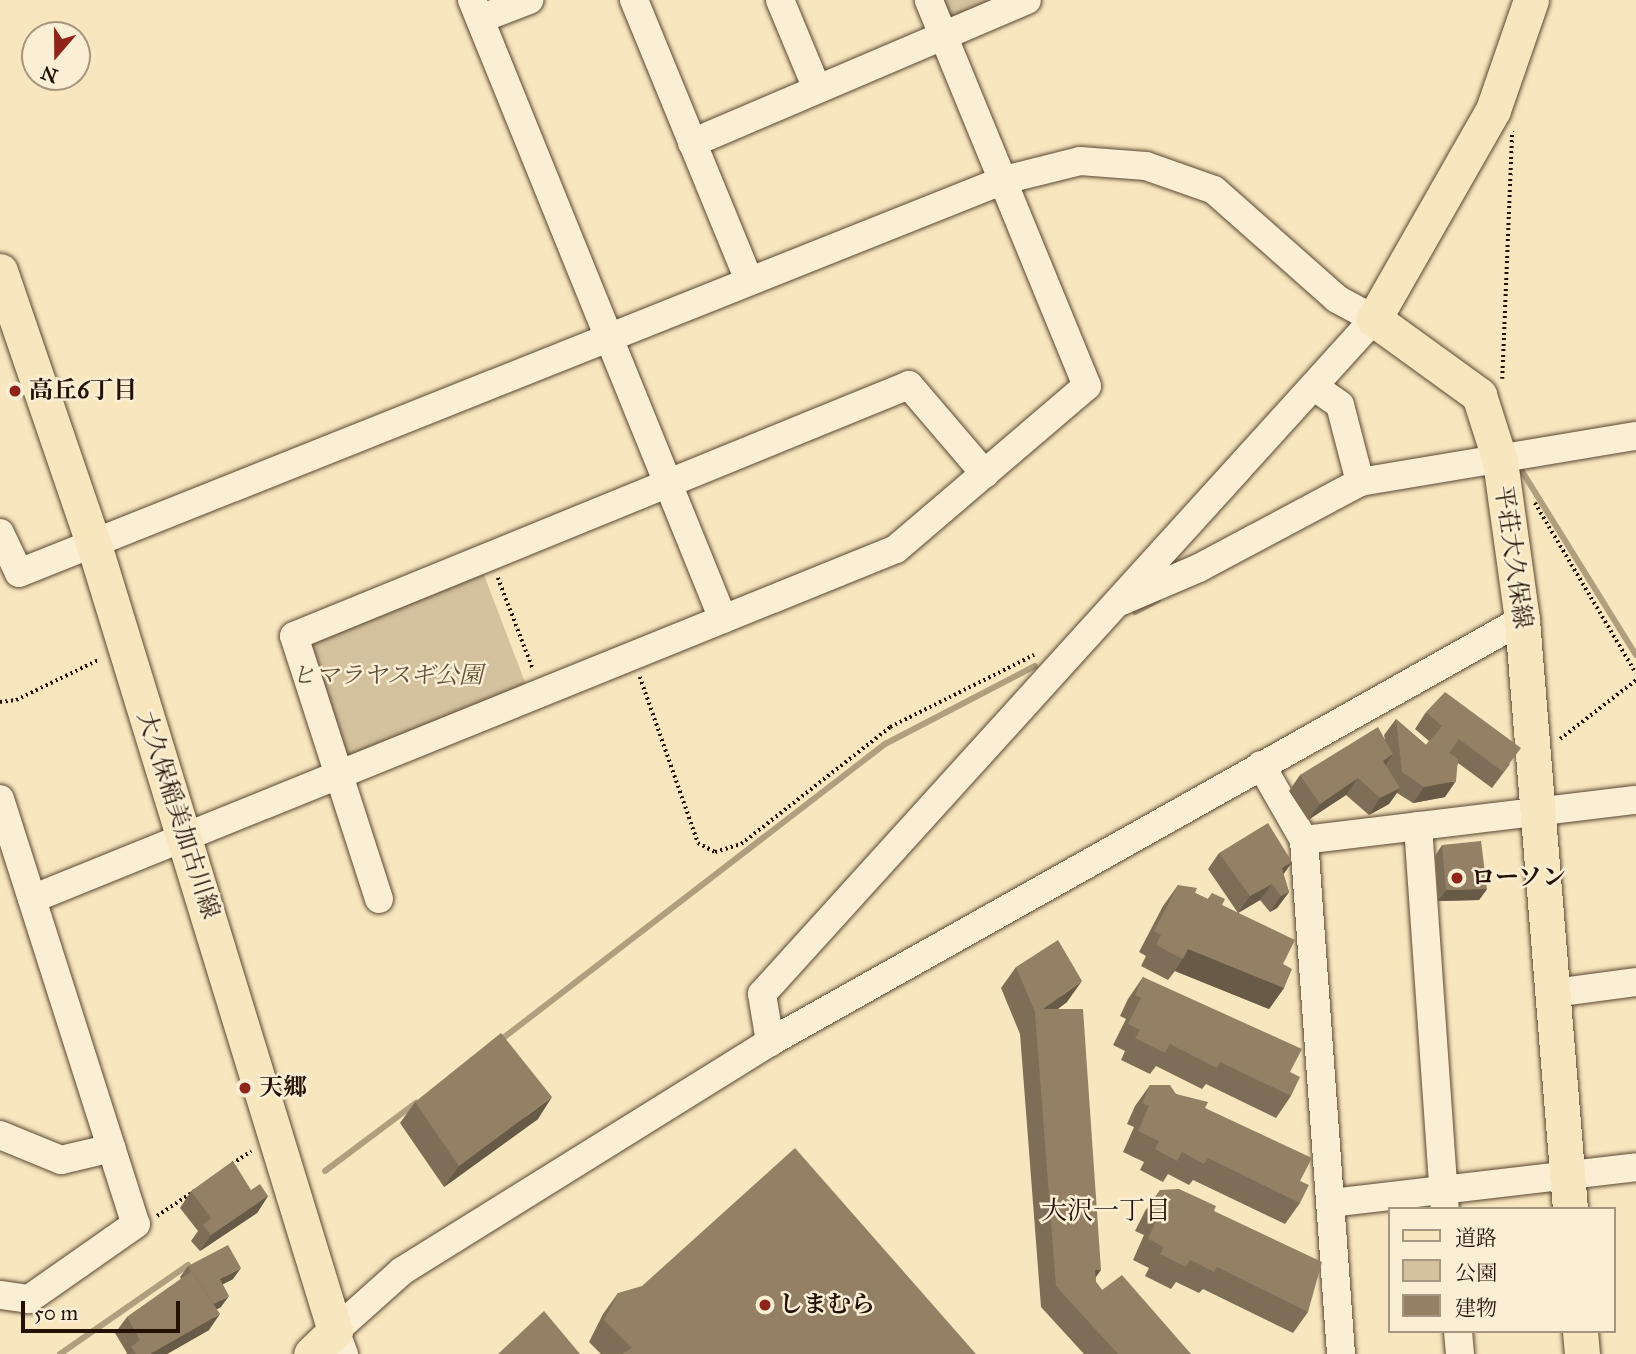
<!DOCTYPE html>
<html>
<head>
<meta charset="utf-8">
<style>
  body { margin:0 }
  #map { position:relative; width:1636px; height:1354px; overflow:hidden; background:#f8e6be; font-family:"IM FELL Great Primer","Noto Serif JP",serif }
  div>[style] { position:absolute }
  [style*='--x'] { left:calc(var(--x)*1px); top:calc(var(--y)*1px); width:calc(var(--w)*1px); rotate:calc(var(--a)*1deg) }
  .green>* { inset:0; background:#d4c29e }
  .stream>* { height:6px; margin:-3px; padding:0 3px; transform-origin:3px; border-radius:3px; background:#b09e7f }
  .path>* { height:3.5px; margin-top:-1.75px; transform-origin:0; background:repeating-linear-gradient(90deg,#251104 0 2px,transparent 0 5.5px) }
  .roads { filter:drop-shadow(0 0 2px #5a4632) drop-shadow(0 0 2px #5a4632) }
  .minor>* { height:28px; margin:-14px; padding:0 14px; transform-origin:14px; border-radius:14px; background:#faefd5 }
  .major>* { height:35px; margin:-17.5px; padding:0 17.5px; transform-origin:17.5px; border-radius:17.5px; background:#f8e6be }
  .wall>* { inset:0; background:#7e6e57 }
  .shaded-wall>* { inset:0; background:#675a47 }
  .building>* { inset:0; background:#938065 }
  .dots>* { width:19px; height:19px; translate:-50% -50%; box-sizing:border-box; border:4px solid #faefd5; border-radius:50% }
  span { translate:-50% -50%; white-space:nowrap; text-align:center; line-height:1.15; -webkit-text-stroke:5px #faefd5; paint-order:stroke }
  .poi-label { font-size:24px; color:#251104; font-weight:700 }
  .left { translate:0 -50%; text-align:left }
  .street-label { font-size:24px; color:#251104 }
  .park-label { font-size:24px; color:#624f3a; font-style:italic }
  .neighbourhood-label { font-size:26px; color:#251104 }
  .legend { position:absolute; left:1388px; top:1207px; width:228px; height:126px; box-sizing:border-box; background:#faefd5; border:2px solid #a59681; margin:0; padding:9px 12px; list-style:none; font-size:21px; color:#251104 }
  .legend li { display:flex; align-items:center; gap:14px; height:35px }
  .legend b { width:35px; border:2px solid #a59681 }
  .north { position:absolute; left:21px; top:21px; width:70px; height:70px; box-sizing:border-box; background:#faefd5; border:2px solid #a59681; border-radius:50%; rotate:200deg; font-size:19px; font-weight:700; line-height:28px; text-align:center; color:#251104 }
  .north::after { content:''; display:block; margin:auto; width:24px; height:32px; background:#8f2418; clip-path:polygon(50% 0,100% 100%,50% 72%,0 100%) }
  .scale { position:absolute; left:21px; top:1301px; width:159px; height:32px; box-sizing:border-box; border:4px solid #251104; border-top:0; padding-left:9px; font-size:21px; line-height:24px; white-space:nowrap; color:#251104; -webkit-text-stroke:5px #faefd5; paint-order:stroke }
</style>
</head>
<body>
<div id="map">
  <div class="green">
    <div style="clip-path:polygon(938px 0,1007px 0,960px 19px,944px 14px)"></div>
    <div style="clip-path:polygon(481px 567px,526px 685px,347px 763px,306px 641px)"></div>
  </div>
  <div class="stream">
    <div style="--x:1520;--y:468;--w:220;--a:58.2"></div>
    <div style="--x:1135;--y:612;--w:26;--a:-28"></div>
    <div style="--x:498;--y:1042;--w:488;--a:-37.6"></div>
    <div style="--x:885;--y:744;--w:169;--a:-27.5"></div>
    <div style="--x:325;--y:1171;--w:114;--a:-36.8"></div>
    <div style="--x:60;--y:1354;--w:156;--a:-34.8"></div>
  </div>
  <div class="path">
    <div style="--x:1502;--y:379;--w:248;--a:-87.7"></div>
    <div style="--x:1535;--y:503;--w:198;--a:59.3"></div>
    <div style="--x:498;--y:578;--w:97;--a:69"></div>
    <div style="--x:640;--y:677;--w:176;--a:70.7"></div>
    <div style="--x:698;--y:843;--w:19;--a:28"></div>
    <div style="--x:715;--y:852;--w:27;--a:-17"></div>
    <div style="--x:741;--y:844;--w:189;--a:-38.1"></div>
    <div style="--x:890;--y:727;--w:161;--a:-26.6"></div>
    <div style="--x:0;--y:702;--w:16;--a:-7"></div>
    <div style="--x:16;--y:700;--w:93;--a:-26"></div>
    <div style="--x:1560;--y:739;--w:96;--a:-37.8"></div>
    <div style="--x:232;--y:1164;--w:23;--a:-34"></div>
    <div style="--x:157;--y:1216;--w:45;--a:-34"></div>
  </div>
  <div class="roads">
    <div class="minor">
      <div style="--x:472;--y:0;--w:668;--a:67.93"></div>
      <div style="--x:634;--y:0;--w:304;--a:67.7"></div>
      <div style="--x:780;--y:0;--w:96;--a:67.4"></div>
      <div style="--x:480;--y:19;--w:53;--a:-21.2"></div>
      <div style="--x:692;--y:143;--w:364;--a:-23.1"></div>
      <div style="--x:1316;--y:388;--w:29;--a:35"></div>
      <div style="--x:1340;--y:405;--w:80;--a:75.4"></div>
      <div style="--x:0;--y:533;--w:44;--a:64.6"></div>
      <div style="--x:19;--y:573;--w:1061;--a:-21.75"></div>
      <div style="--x:1004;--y:180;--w:78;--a:-14"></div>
      <div style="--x:1080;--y:161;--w:66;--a:4.3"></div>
      <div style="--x:1146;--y:166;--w:72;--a:19.4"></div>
      <div style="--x:1214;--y:190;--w:164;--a:41.5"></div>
      <div style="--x:1337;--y:299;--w:42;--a:28.4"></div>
      <div style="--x:1374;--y:319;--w:911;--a:132.2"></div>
      <div style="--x:762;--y:994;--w:49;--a:80.5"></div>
      <div style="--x:1122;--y:601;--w:84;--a:-23.2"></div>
      <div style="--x:1199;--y:568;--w:183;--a:-28.1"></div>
      <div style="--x:1360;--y:482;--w:280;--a:-9.5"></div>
      <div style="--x:1261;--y:765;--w:86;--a:60.2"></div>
      <div style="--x:1304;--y:840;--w:515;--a:85.88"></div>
      <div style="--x:0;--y:799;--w:446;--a:72.3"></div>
      <div style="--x:136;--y:1224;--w:131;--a:145"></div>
      <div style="--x:29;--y:1299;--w:29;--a:-172"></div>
      <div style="--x:1418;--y:826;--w:384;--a:86"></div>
      <div style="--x:1304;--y:840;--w:334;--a:-6.9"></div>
      <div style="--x:32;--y:899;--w:932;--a:-22.05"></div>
      <div style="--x:896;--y:549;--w:251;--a:-40.5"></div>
      <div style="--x:1087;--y:386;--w:417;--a:-112.3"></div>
      <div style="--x:379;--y:899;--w:276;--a:-107.9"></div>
      <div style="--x:294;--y:636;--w:664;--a:-22.2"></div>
      <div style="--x:909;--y:385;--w:117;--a:49.5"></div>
      <div style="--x:1554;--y:993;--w:83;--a:-7.6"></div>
      <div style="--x:0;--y:1135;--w:66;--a:22.3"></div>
      <div style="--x:61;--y:1160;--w:52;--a:-13.2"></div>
      <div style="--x:1331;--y:1203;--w:307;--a:-6.7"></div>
      <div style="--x:1458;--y:1331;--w:23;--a:85"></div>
      <div style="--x:344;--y:1354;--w:25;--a:-111"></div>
      <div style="--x:335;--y:1331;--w:90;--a:-41.8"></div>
      <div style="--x:402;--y:1271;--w:433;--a:-31.9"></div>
      <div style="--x:770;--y:1042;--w:862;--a:-29.3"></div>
    </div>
    <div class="major">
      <div style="--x:1531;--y:0;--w:116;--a:109.1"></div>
      <div style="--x:1493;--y:110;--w:241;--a:119.7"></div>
      <div style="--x:1374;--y:319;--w:130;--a:35.9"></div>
      <div style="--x:1479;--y:395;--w:69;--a:72.3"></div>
      <div style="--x:1500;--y:461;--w:161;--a:82.1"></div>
      <div style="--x:1522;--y:620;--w:591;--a:85.34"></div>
      <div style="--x:0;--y:271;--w:290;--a:71.1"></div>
      <div style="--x:94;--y:545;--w:822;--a:72.95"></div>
      <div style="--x:335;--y:1331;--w:33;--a:136"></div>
      <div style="--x:1580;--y:1331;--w:23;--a:85"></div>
    </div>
  </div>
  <div class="wall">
    <div style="clip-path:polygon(1426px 712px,1510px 764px,1492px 788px,1458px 763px,1445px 797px,1413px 803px,1397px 793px,1389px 804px,1369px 815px,1346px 795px,1308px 820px,1289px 791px,1300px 775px,1385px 740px,1384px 735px,1396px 719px,1426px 745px,1429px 741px,1415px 729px)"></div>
    <div style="clip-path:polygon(1442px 845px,1487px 889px,1479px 900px,1438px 901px,1435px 856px)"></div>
    <div style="clip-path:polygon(1219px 853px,1292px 862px,1283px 874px,1289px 892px,1277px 908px,1270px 912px,1260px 900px,1238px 913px,1208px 869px)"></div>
    <div style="clip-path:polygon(1178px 885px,1208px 899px,1212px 893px,1222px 905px,1283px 964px,1284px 988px,1269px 1009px,1175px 971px,1168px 980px,1141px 966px,1146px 956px,1139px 952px,1163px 906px)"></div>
    <div style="clip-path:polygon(1016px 967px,1067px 1002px,1058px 1009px,1096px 1282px,1102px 1290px,1191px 1354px,1084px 1354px,1041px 1307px,1020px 1034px,1001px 988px)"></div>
    <div style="clip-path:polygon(1143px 977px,1290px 1072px,1291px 1096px,1276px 1118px,1206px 1084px,1202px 1089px,1156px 1066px,1150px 1074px,1121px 1060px,1125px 1051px,1113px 1045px,1126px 1019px,1120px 1016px,1128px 999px)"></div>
    <div style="clip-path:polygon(1150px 1085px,1176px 1094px,1205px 1108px,1300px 1181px,1300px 1203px,1285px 1224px,1193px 1180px,1189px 1185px,1168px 1174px,1163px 1182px,1140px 1170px,1144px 1162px,1123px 1152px,1134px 1127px,1127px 1124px,1135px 1106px)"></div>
    <div style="clip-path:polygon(415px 1102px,538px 1119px,444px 1187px,400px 1123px)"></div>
    <div style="clip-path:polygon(251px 1190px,268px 1196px,257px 1213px,200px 1251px,191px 1241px,198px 1231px,180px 1208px,191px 1191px)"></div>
    <div style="clip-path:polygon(1160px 1190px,1214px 1211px,1308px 1312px,1293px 1333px,1203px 1289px,1199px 1293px,1176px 1282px,1171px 1289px,1145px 1276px,1149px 1268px,1133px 1260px,1144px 1235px,1135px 1231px,1145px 1211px)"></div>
    <div style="clip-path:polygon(188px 1266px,233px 1279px,223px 1284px,221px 1307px,217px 1309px,209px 1330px,167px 1354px,126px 1354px,127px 1353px,115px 1333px,127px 1317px,181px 1279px,180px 1277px)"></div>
    <div style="clip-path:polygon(618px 1293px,976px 1354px,601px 1354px,589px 1342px,603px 1314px)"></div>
  </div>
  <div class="shaded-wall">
    <div style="clip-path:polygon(1393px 754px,1382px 770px,1383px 761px)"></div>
    <div style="clip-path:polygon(1358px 778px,1346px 795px,1308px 820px,1320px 804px)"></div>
    <div style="clip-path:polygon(1456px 781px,1445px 797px,1413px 803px,1424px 787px)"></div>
    <div style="clip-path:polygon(1400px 788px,1389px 804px,1369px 815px,1380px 798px)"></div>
    <div style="clip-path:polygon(1292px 862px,1281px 878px,1282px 868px)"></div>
    <div style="clip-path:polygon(1272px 884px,1260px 900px,1238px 913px,1250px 896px)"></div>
    <div style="clip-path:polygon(1487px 889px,1479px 900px,1438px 901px,1446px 890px)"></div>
    <div style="clip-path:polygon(1289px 892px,1277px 908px,1270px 912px,1281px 896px)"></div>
    <div style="clip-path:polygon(1188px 949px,1284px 988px,1269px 1009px,1175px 971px)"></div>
    <div style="clip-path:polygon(1082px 981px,1067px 1002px,1036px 1024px,1043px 1009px)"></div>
    <div style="clip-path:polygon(552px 1097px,538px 1119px,444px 1187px,459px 1166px)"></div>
    <div style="clip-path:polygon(268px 1196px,257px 1213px,200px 1251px,211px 1235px)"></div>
    <div style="clip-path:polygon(241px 1268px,233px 1279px,212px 1290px,220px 1279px)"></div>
    <div style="clip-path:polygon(1095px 1270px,1101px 1270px,1086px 1291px)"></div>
    <div style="clip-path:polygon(229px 1296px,221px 1307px,204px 1316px,212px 1305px)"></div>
    <div style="clip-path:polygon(220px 1314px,209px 1330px,167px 1354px,150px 1354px)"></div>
  </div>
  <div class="building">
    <div style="clip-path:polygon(1445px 692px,1521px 748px,1503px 772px,1459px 739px,1449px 753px,1458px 759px,1456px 781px,1424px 787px,1402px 772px,1396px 719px,1426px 745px,1442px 726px,1426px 712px)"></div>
    <div style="clip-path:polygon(1378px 727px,1393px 754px,1383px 761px,1400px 788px,1380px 798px,1358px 778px,1320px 804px,1300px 775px)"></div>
    <div style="clip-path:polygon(1268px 823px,1292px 862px,1282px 868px,1289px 892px,1281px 896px,1272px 884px,1250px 896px,1219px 853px)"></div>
    <div style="clip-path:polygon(1481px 841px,1487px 889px,1446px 890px,1442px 845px)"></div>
    <div style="clip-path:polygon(1178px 885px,1197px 888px,1195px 893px,1209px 900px,1212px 893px,1225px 899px,1222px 905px,1295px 940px,1283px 964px,1292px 969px,1284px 988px,1188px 949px,1183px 959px,1156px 945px,1161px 935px,1154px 931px)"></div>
    <div style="clip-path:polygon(1058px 940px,1082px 981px,1043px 1009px,1083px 1009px,1101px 1270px,1095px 1270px,1096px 1282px,1102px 1290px,1122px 1275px,1191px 1354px,1118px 1354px,1056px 1286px,1035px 1012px,1016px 967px)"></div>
    <div style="clip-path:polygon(1143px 977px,1302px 1049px,1290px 1072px,1300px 1077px,1291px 1096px,1220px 1062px,1217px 1068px,1170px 1044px,1165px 1053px,1135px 1038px,1140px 1030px,1128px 1024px,1141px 998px,1135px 995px)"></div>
    <div style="clip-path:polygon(501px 1033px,552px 1097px,459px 1166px,415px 1102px)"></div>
    <div style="clip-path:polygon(1150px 1085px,1170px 1085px,1176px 1094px,1208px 1102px,1205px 1108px,1312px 1158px,1300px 1181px,1309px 1185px,1300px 1203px,1208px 1158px,1204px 1164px,1182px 1152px,1177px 1161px,1155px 1149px,1159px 1141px,1138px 1131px,1149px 1106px,1142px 1103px)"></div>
    <div style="clip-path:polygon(795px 1148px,976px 1354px,622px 1354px,632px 1348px,604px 1320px,618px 1293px,642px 1286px)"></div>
    <div style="clip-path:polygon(233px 1161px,251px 1190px,260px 1184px,268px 1196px,211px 1235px,203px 1225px,211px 1218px,191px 1191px)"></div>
    <div style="clip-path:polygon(1179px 1189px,1216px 1206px,1214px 1211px,1322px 1262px,1308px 1312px,1217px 1267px,1214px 1272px,1190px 1260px,1186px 1267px,1160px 1254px,1164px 1247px,1148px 1239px,1159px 1214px,1150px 1210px,1160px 1190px)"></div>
    <div style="clip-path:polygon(228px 1245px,241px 1268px,220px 1279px,229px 1296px,214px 1304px,192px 1271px,191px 1272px,188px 1266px)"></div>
    <div style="clip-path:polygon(192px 1271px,220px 1314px,150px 1354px,136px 1354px,131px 1347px,140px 1340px,127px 1317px)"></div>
    <div style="clip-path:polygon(544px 1311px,580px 1354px,498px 1354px)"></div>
  </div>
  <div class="dots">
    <div style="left:15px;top:391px;background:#8f2418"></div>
    <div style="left:1457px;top:878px;background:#8f2418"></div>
    <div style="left:245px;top:1088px;background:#8f2418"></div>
    <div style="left:765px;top:1305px;background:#8f2418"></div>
  </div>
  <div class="poi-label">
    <span class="left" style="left:29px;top:391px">高丘6丁目</span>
    <span class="left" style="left:1471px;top:878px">ローソン</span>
    <span class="left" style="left:259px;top:1088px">天郷</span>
    <span class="left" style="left:779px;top:1305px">しまむら</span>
  </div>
  <div class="street-label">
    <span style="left:1513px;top:557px;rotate:82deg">平荘大久保線</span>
    <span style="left:178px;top:815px;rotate:72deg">大久保稲美加古川線</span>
  </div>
  <div class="park-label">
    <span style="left:387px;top:676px">ヒマラヤスギ公園</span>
  </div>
  <div class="neighbourhood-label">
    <span style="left:1106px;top:1211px">大沢一丁目</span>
  </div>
  <ul class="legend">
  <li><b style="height:9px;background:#f8e6be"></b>道路</li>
  <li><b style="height:19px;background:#d4c29e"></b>公園</li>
  <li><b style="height:19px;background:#938065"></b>建物</li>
  </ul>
  <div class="north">N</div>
  <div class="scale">50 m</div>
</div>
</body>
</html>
